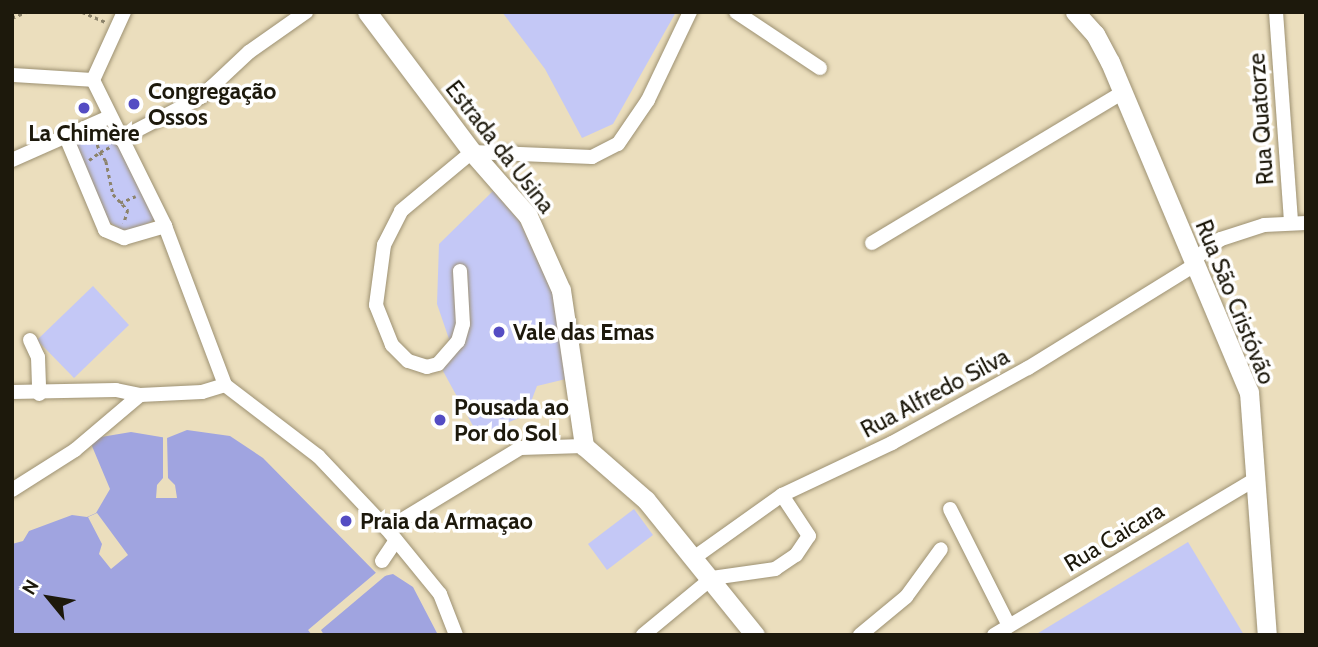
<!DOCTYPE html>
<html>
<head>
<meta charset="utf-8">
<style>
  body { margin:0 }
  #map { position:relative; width:1318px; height:647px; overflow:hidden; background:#ebdebd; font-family:Cabin,sans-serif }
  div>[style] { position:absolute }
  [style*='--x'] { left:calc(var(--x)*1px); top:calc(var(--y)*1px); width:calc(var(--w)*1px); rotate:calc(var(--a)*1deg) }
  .green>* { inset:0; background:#c4c8f6 }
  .water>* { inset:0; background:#a0a4e0 }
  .pier>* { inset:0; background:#ebdebd }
  .path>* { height:2.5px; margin-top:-1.25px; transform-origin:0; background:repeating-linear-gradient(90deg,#8c836b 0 3.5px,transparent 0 7px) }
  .roads { filter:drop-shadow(0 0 2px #9d9172) drop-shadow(0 0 2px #9d9172) }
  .minor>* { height:14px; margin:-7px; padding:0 7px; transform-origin:7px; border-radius:7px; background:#fff }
  .major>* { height:19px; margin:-9.5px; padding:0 9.5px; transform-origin:9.5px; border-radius:9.5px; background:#fff }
  .dots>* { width:19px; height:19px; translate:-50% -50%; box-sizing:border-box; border:4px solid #fff; border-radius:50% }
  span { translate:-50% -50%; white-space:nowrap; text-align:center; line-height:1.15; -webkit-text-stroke:7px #fff; paint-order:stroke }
  .poi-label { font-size:23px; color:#1d190c; font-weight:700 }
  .left { translate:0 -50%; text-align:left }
  .street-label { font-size:23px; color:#1d190c }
  .frame { position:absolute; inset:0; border:14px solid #1d190c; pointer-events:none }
  .north { position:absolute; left:14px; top:563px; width:70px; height:70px; -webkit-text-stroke:5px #fff; paint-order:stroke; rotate:300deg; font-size:19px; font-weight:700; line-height:28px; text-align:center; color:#1d190c }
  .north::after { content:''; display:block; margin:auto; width:24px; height:32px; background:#1d190c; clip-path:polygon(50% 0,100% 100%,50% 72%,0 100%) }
</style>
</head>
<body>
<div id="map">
  <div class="green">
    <div style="clip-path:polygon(502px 12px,676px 12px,613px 124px,582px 138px,545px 69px)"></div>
    <div style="clip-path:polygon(110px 122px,157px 219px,126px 233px,106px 220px,71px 139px)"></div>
    <div style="clip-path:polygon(493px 191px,520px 222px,554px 296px,566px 379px,537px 386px,526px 415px,478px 435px,443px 371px,449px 339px,437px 304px,439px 244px)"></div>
    <div style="clip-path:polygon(93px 286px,129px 325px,74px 378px,37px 340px)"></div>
    <div style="clip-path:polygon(634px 509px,653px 535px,607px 570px,588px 544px)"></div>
    <div style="clip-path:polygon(1188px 542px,1244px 635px,1035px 635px)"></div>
  </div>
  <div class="water">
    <div style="clip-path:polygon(187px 430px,230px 436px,263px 458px,380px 577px,393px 574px,413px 587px,438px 635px,12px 635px,12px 544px,23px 541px,29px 531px,72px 515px,87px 517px,96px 513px,110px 489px,89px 439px,131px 432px,167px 438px)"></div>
  </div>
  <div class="pier">
    <div style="clip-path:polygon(163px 435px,167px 435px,168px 478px,175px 485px,177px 498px,156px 498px,157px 485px,163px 478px)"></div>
    <div style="clip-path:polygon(97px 513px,128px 555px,111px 569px,99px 554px,102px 544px,88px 517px)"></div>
    <div style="clip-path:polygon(378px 571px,391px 571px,321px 630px,324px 635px,312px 635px,308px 630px)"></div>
  </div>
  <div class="path">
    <div style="--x:82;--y:12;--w:25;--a:23"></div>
    <div style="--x:12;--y:18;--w:15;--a:-23"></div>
    <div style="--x:95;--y:138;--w:15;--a:70"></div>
    <div style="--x:100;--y:152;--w:13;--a:-27"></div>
    <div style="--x:89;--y:160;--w:14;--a:-36"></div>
    <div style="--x:100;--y:152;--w:11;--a:56"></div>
    <div style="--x:106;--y:161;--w:34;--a:78"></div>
    <div style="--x:113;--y:194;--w:22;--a:47"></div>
    <div style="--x:128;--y:210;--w:14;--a:107"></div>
    <div style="--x:120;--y:203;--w:17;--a:-24"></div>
  </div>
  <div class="roads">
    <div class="minor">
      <div style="--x:736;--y:12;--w:101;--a:33.7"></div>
      <div style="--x:1276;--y:12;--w:211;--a:85.9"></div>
      <div style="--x:12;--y:75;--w:81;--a:3.5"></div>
      <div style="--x:93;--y:80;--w:163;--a:63.7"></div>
      <div style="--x:165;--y:226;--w:170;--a:69.3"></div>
      <div style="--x:225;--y:385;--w:117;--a:37.4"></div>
      <div style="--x:318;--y:456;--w:100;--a:46.6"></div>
      <div style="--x:387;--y:529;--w:84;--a:50.8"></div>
      <div style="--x:440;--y:594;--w:44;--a:68.7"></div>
      <div style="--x:93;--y:80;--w:75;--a:-65.5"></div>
      <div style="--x:66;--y:137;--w:101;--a:67.2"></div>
      <div style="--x:105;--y:230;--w:21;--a:23"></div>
      <div style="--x:124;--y:238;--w:43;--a:-16.3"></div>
      <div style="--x:120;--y:139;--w:91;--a:-27.4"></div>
      <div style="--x:201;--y:97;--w:66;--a:-43.2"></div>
      <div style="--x:249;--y:52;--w:70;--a:-35.1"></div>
      <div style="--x:12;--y:160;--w:106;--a:-23.9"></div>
      <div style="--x:872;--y:243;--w:293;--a:-31"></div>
      <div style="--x:1193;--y:260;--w:35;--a:-37"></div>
      <div style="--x:1221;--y:239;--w:45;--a:-18"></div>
      <div style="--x:1264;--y:225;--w:42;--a:-2.7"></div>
      <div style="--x:460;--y:271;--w:53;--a:86.8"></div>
      <div style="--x:463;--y:324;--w:18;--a:106"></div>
      <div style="--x:458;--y:341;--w:30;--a:131"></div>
      <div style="--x:438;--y:364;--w:11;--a:165"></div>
      <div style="--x:427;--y:367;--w:20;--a:-162"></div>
      <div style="--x:408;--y:361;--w:23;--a:-135"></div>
      <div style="--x:392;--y:345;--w:43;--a:-111.8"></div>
      <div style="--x:376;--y:305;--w:61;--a:-82.4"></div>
      <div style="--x:384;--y:245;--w:38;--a:-63"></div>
      <div style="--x:401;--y:211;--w:92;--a:-39.7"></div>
      <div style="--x:472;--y:152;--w:120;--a:2.4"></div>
      <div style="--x:592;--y:157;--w:29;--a:-27"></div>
      <div style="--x:618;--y:144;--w:53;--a:-55.7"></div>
      <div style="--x:648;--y:100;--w:98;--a:-64.5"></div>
      <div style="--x:30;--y:340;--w:19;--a:65"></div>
      <div style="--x:38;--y:357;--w:37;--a:88"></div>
      <div style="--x:12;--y:392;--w:104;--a:-1.1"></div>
      <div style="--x:116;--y:390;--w:25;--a:12"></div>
      <div style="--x:140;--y:395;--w:62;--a:-2.8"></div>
      <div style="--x:202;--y:392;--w:24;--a:-17"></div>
      <div style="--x:12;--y:490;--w:75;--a:-32.4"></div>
      <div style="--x:75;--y:450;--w:85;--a:-40.2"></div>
      <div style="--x:950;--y:509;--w:131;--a:63.2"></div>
      <div style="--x:387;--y:529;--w:156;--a:-31.3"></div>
      <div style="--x:520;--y:448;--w:64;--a:-1.8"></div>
      <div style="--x:695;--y:557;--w:107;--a:-35.5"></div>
      <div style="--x:782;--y:495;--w:122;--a:-25.3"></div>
      <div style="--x:892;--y:443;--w:155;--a:-28.9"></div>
      <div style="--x:1028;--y:368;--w:196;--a:-31.7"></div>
      <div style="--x:382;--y:561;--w:25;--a:-56"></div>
      <div style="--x:643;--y:635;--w:89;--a:-39.6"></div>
      <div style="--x:712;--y:578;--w:64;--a:-8.1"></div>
      <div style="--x:775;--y:569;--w:25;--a:-34"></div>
      <div style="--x:796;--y:555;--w:23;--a:-56"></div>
      <div style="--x:809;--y:536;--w:49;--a:-123.4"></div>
      <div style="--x:860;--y:635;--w:60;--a:-39.6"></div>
      <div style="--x:906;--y:597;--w:59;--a:-53.9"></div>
      <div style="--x:994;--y:635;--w:306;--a:-30.8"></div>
    </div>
    <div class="major">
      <div style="--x:367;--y:12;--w:175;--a:53.1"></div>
      <div style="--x:472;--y:152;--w:85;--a:48.8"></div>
      <div style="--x:528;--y:216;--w:81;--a:66"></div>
      <div style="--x:561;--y:290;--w:158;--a:81.6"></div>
      <div style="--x:584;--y:446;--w:82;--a:41.1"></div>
      <div style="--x:646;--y:500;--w:174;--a:51.1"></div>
      <div style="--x:1075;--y:12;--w:30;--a:48"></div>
      <div style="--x:1095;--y:34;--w:32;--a:62"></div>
      <div style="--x:1110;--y:62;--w:358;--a:67.2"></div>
      <div style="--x:1249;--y:392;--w:244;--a:85.8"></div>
    </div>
  </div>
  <div class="dots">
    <div style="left:134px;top:104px;background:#544cc3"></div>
    <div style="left:84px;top:108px;background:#544cc3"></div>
    <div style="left:499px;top:332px;background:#544cc3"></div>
    <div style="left:440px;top:420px;background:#544cc3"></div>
    <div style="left:346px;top:521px;background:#544cc3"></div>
  </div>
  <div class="poi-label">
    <span class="left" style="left:148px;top:104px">Congregação<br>Ossos</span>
    <span style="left:84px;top:133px">La Chimère</span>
    <span class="left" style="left:513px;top:332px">Vale das Emas</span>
    <span class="left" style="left:454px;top:420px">Pousada ao<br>Por do Sol</span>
    <span class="left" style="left:360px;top:521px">Praia da Armaçao</span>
  </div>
  <div class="street-label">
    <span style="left:1261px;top:119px;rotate:-94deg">Rua Quatorze</span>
    <span style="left:500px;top:147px;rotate:52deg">Estrada da Usina</span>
    <span style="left:1235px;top:302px;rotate:68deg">Rua São Cristóvão</span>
    <span style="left:935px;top:393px;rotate:-28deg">Rua Alfredo Silva</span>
    <span style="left:1114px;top:537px;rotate:-31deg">Rua Caicara</span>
  </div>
  <div class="frame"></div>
  <div class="north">N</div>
</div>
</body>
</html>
